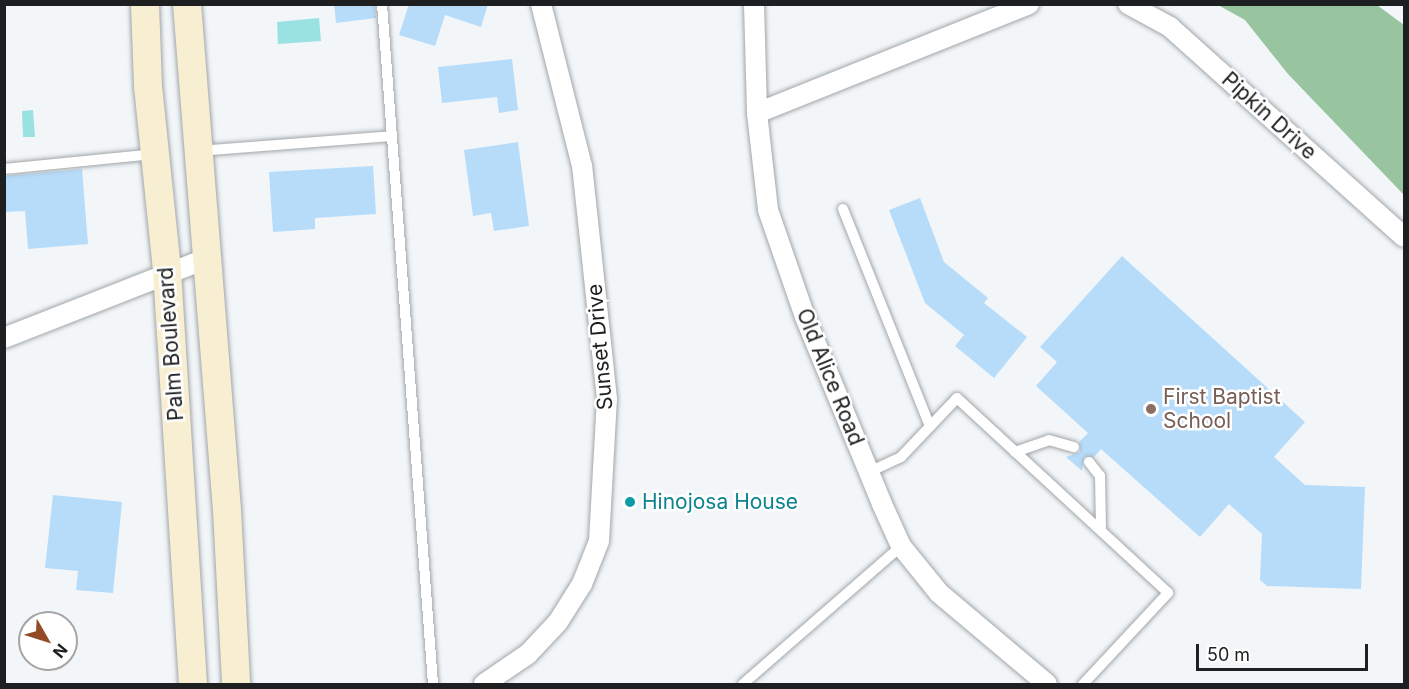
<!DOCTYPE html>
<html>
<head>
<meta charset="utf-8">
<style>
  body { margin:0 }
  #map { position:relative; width:1409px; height:689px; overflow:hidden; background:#f2f6f9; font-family:Inter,sans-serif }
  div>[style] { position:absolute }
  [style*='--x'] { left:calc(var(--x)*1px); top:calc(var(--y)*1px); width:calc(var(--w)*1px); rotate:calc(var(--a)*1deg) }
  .forest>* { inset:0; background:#98c5a0 }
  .water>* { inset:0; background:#9ae2e2 }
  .building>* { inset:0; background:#b6dcfa }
  .roads { filter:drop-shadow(0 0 2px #a2a6a9) drop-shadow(0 0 2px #a2a6a9) }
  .lane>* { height:10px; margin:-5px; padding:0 5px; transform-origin:5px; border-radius:5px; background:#fff }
  .street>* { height:20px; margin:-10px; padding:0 10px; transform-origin:10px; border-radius:10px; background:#fff }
  .secondary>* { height:28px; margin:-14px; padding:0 14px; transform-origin:14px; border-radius:14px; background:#f8eed2 }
  .dots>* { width:16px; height:16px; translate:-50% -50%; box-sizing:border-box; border:3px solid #fff; border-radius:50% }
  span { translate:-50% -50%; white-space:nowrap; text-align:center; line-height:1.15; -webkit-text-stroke:5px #fff; paint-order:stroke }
  .street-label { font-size:21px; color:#1e1f20 }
  .education-label { font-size:21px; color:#785e54 }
  .left { translate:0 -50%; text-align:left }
  .culture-label { font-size:21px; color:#0d838f }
  .frame { position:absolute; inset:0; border:6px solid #1e1f20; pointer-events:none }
  .north { position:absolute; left:18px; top:611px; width:60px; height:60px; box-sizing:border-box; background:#fff; border:2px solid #a5a5a6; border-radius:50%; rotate:129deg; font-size:16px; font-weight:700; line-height:24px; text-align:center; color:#1e1f20 }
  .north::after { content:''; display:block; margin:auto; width:21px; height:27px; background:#934b27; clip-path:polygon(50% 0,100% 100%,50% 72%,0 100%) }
  .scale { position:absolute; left:1196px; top:644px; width:172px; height:27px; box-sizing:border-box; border:3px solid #1e1f20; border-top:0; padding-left:8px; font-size:18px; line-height:21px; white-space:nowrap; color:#1e1f20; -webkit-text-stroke:4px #fff; paint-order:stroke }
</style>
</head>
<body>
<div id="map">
  <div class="forest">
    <div style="clip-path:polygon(1218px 5px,1377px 5px,1404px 25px,1404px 195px,1288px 74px,1245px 20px)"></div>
  </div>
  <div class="water">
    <div style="clip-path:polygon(319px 18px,321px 41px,278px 44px,277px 22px)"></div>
    <div style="clip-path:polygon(33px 110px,35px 137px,23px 137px,22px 111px)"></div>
  </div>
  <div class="building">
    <div style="clip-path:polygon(334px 4px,375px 4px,376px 18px,336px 23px)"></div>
    <div style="clip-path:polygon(409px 4px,488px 4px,481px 27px,445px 15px,435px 46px,399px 35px)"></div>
    <div style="clip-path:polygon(512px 59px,518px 110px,499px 113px,497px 97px,442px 103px,438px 67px)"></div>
    <div style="clip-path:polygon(518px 142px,529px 226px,494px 231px,491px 213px,473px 216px,464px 150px)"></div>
    <div style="clip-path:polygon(373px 166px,376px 214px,315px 218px,315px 229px,273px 232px,269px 172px)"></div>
    <div style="clip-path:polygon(82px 169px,88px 244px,28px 249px,25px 211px,4px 212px,4px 176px)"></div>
    <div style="clip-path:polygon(920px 198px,944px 262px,988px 298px,984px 303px,1027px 337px,994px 378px,955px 346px,964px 335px,925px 303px,889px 210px)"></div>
    <div style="clip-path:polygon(1122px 256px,1305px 422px,1274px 457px,1305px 485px,1365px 487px,1361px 589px,1267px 586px,1260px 580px,1262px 534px,1229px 504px,1200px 537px,1101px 449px,1094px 457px,1084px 457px,1082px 471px,1066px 457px,1080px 452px,1079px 442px,1088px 433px,1036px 386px,1057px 362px,1040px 347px)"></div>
    <div style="clip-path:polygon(53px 495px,122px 502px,113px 593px,76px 590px,78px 571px,45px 568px)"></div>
  </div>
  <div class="roads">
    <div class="lane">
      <div style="--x:382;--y:4;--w:682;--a:85.71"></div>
      <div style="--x:198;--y:151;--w:194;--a:-4.4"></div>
      <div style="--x:4;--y:169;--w:150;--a:-5.7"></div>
      <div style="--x:843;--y:209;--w:234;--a:68.2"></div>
      <div style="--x:1015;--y:452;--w:36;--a:-19"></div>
      <div style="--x:1049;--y:440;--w:26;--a:16"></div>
      <div style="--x:1089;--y:462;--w:18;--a:52"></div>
      <div style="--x:1100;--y:476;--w:54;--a:88.9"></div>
      <div style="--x:869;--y:472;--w:35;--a:-25"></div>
      <div style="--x:901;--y:457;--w:81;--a:-46.5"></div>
      <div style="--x:957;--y:398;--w:287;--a:42.7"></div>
      <div style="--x:1168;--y:593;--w:125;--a:133"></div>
      <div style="--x:743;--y:684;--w:210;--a:-41.1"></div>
    </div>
    <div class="street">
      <div style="--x:754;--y:4;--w:109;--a:88.4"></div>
      <div style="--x:757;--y:113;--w:98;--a:83.5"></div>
      <div style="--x:768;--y:210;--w:113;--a:70.9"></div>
      <div style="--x:805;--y:317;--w:202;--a:67.6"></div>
      <div style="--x:882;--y:504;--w:46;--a:65.7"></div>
      <div style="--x:901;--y:546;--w:60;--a:51"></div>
      <div style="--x:939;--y:593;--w:141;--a:40.1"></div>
      <div style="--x:1128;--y:4;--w:48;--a:28.7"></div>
      <div style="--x:1170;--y:27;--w:314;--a:41.9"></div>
      <div style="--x:757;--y:113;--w:293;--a:-21.8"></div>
      <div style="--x:4;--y:338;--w:217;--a:-21.4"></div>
      <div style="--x:484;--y:684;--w:53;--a:-34.3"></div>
      <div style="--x:528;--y:654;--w:44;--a:-46.8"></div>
      <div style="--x:558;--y:622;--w:45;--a:-57.7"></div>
      <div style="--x:582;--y:584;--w:46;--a:-68.4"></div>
      <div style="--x:599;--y:541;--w:142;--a:-86.8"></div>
      <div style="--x:607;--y:399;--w:234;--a:-96.1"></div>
      <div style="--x:582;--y:166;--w:167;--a:-104.2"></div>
    </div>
    <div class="secondary">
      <div style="--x:145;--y:4;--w:82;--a:87.9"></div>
      <div style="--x:148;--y:86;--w:186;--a:84.1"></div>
      <div style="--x:167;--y:271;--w:414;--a:86.4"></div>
      <div style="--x:187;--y:4;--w:508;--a:85.48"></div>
      <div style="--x:227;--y:510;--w:174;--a:87"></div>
    </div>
  </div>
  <div class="dots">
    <div style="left:1151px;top:409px;background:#8d6e63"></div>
    <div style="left:630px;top:502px;background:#0f9aa8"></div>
  </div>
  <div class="street-label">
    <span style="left:1269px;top:116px;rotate:42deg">Pipkin Drive</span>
    <span style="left:171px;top:344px;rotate:-94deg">Palm Boulevard</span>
    <span style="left:600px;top:347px;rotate:-95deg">Sunset Drive</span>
    <span style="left:830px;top:377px;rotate:68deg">Old Alice Road</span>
  </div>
  <div class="education-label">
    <span class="left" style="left:1163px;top:409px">First Baptist<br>School</span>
  </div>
  <div class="culture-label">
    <span class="left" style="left:642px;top:502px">Hinojosa House</span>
  </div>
  <div class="frame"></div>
  <div class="north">N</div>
  <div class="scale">50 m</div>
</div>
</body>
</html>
